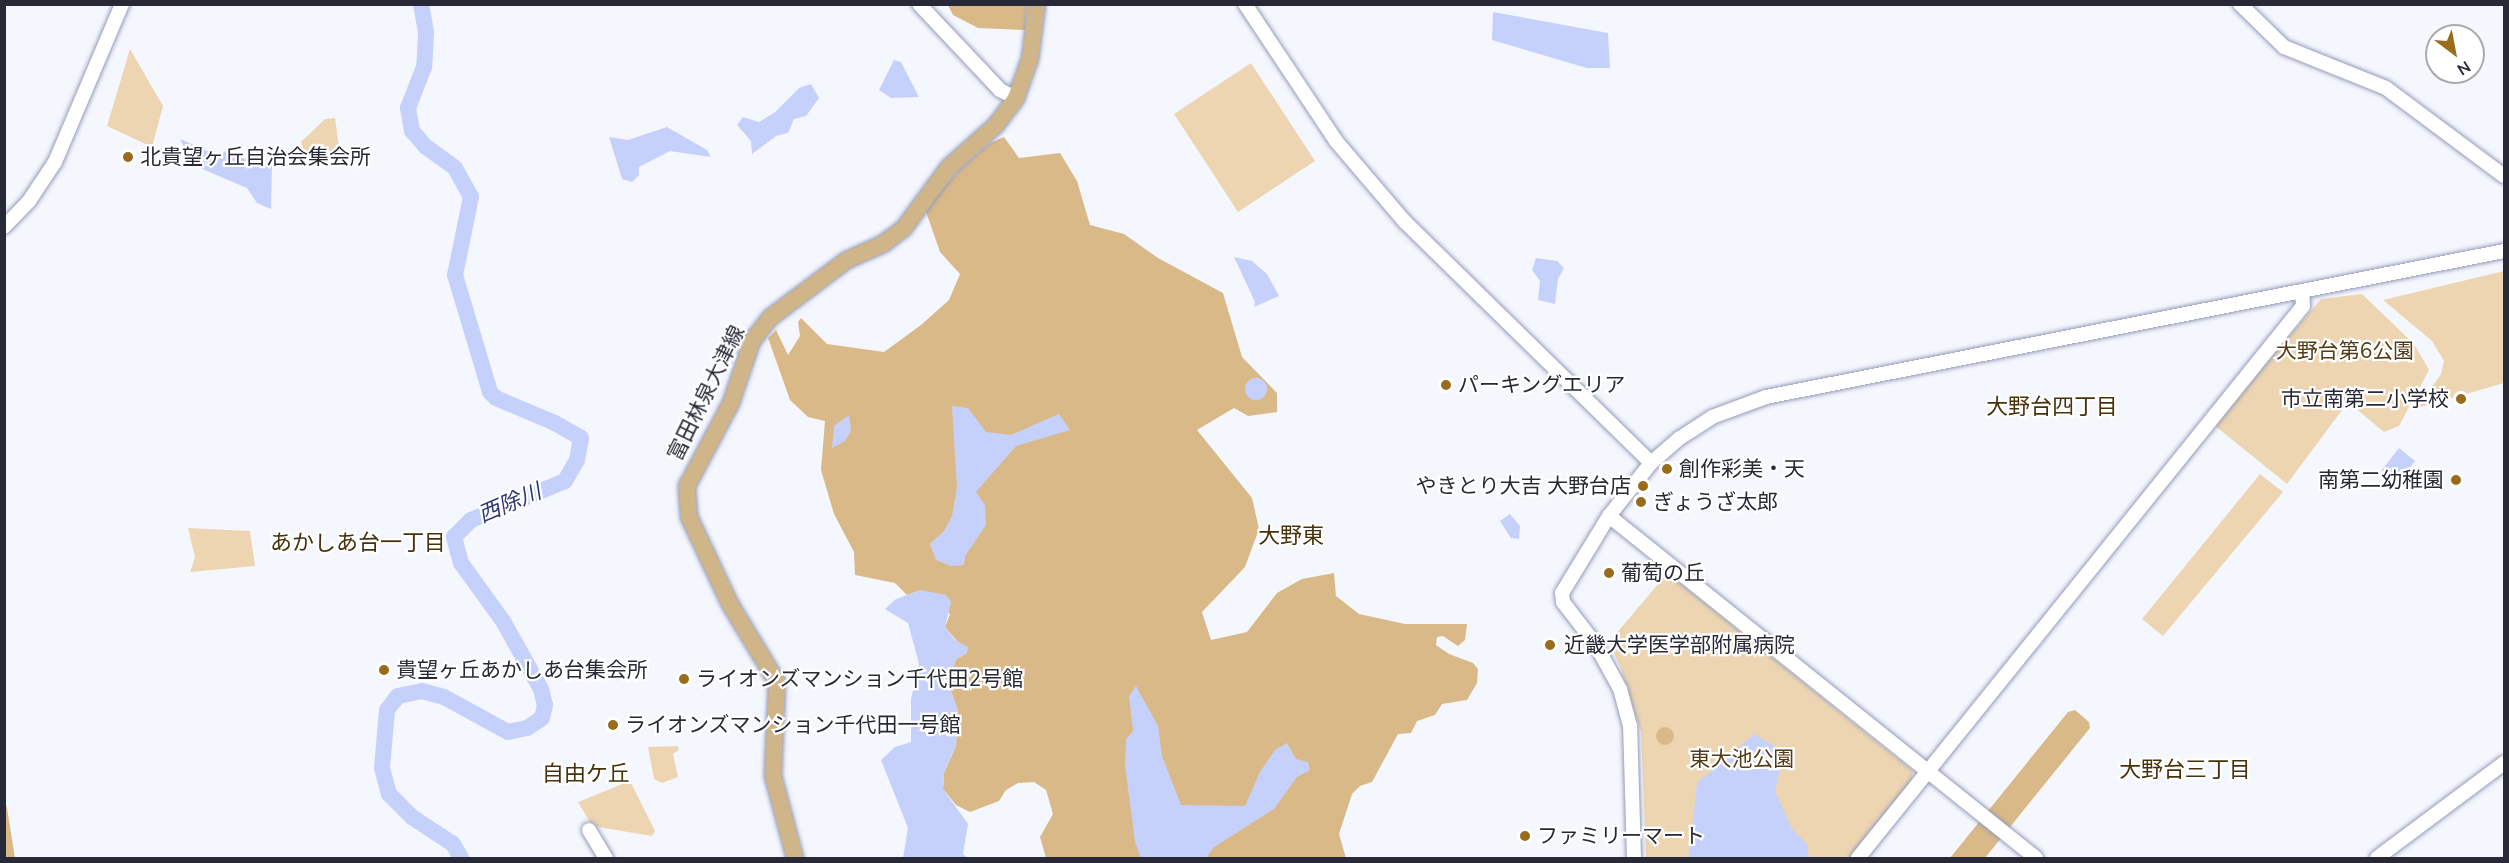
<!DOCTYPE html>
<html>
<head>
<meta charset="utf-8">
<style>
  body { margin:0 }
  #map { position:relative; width:2509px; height:863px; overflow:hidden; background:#f5f7fe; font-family:"Nunito Sans","Noto Sans JP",sans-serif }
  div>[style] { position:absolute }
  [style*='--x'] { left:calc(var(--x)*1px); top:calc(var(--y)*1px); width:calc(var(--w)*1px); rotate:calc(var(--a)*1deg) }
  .green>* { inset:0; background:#edd5b2 }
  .forest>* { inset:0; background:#dab988 }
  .round { border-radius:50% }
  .water>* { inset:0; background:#c6d1fb }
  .river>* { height:16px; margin:-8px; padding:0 8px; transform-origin:8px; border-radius:8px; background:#c6d1fb }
  .roads { filter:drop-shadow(0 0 2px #949cb9) drop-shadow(0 0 2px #949cb9) }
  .minor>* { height:14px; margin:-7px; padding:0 7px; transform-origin:7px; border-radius:7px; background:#fff }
  .major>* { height:16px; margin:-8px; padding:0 8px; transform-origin:8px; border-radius:8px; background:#d0b588 }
  .dots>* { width:16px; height:16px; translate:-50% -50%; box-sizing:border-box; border:3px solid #fff; border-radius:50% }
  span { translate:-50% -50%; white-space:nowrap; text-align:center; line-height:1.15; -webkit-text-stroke:4.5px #fff; paint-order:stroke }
  .poi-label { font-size:21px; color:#272a36 }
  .left { translate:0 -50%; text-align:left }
  .right { translate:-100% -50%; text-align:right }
  .park-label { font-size:21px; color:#533c15 }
  .street-label { font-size:21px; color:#272a36 }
  .neighbourhood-label { font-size:22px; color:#47320c }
  .water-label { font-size:22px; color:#2f3976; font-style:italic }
  .frame { position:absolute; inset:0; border:6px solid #272a36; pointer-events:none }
  .north { position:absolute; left:2425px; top:24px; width:60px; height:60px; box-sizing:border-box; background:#fff; border:2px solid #a9aaaf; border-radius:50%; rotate:148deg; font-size:16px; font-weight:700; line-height:24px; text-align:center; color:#272a36 }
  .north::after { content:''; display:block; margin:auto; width:21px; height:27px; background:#996c1b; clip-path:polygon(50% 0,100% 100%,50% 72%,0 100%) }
</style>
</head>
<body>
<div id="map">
  <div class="green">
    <div style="clip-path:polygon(130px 49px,163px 106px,152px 147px,107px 126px)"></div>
    <div style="clip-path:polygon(1251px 63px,1315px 161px,1238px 212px,1174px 114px)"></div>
    <div style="clip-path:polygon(335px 118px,340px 153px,306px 158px,301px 142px,325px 119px)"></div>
    <div style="clip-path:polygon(2504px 271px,2504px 383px,2417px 408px,2441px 374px,2444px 361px,2432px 341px,2383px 300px)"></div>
    <div style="clip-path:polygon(2362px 294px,2414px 344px,2429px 370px,2399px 426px,2384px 432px,2348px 402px,2287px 484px,2214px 425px,2321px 299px)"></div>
    <div style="clip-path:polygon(2260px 474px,2283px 492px,2163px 636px,2142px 619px)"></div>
    <div style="clip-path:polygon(188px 528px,250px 531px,255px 566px,190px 572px,195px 557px)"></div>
    <div style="clip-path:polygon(1665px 576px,1671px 576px,1913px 771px,1912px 780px,1850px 858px,1646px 858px,1641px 732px,1621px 669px,1609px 642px)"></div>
    <div style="clip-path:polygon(678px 746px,679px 750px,673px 754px,678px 777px,662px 783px,654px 779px,648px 747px)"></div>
    <div style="clip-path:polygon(630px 781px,655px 831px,652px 836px,592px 826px,578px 802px)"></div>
  </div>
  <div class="forest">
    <div style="clip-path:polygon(948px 5px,1027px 5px,1025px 30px,978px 28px,953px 15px)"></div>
    <div style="clip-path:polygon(1004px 137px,1019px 158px,1060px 153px,1077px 181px,1090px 225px,1124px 234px,1158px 258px,1223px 293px,1242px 357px,1277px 393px,1277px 412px,1248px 416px,1234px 408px,1197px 430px,1252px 498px,1259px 529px,1245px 567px,1202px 612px,1211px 640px,1247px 632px,1277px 593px,1302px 579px,1334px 573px,1336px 596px,1359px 614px,1405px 624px,1467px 624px,1465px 640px,1458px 646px,1443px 636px,1437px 637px,1436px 645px,1449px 654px,1473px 663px,1478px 669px,1477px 683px,1467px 700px,1442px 704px,1435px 715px,1417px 721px,1411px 733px,1398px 734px,1372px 782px,1360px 786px,1352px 794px,1339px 834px,1346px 858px,1046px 858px,1040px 837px,1053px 814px,1046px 790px,1034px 782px,1018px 783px,1006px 790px,999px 801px,970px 812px,956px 805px,943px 789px,944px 773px,956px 746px,958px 711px,948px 683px,956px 659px,967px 653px,945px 627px,950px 614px,921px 590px,907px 595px,895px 583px,855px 575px,854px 552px,834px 514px,821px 470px,825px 421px,808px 417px,790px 400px,768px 338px,776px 330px,788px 355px,800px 336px,798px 322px,801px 318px,827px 344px,884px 352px,921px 325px,949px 300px,960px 274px,940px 252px,925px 209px,959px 170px,990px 143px)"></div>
    <div style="clip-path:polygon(2075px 710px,2089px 722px,2090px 728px,1985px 858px,1950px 858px,2068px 712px)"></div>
    <div class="round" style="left:1656px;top:727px;width:18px;height:18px"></div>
    <div style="clip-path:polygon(5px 800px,7px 808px,15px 858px,5px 858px)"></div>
  </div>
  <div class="water">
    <div style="clip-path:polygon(1493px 12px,1608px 33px,1610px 68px,1587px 68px,1492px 40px)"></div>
    <div style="clip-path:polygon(894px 60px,901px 62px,919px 97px,891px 98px,879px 90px)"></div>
    <div style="clip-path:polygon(811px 84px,819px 98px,806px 116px,794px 119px,788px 133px,776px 136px,752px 154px,751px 141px,737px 125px,743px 117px,759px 122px,775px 112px,799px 88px)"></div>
    <div style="clip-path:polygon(667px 127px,707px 150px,711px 157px,670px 151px,639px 167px,639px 175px,632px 182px,622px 179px,609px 137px,628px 140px)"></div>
    <div style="clip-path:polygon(180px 139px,212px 153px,231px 151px,254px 164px,272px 164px,271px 209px,257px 203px,247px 188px,193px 165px)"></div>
    <div style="clip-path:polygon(1234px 257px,1252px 261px,1267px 274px,1279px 296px,1254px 307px,1255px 302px)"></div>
    <div style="clip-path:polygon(1536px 258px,1557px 261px,1564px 268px,1558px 279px,1555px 304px,1538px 300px,1540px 281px,1532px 270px)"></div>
    <div class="round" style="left:1245px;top:378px;width:22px;height:22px"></div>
    <div style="clip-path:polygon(952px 406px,968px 408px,986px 432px,1011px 435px,1059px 414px,1070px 430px,1016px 446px,1002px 462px,976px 492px,985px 505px,986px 525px,965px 556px,964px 565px,951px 566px,936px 560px,930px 544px,944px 531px,952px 516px,957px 487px)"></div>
    <div style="clip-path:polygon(849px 415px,851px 431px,845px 441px,832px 448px,834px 426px)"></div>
    <div style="clip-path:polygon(2399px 448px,2415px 461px,2394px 488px,2378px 475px)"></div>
    <div style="clip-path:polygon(1510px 514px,1520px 526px,1519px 539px,1511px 538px,1500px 521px)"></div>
    <div style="clip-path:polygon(921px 590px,946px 595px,951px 602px,945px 627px,955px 640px,968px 647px,967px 653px,956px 659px,948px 683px,958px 711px,956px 746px,944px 773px,943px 789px,968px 824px,963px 854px,968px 858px,903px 858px,908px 828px,881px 760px,895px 747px,911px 742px,911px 699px,919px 664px,908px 623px,885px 609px,896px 599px)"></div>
    <div style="clip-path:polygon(1136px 686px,1158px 726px,1162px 756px,1181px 805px,1245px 806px,1260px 772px,1275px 750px,1287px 743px,1296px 759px,1308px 762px,1310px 770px,1297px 777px,1274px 809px,1214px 847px,1206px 858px,1141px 858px,1135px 842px,1125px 765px,1126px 739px,1133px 731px,1129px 696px)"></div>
    <div style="clip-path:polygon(1754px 734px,1784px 752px,1775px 791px,1792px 829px,1807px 844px,1809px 858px,1689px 858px,1697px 783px)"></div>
  </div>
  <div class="river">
    <div style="--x:421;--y:4;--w:29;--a:80"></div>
    <div style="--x:426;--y:33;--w:34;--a:93"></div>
    <div style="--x:424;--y:67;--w:44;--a:111.3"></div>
    <div style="--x:408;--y:108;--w:23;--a:80"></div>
    <div style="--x:412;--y:131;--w:20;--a:49"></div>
    <div style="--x:425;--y:146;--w:37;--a:36"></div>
    <div style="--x:455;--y:168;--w:33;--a:61"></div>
    <div style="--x:471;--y:197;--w:80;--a:101.6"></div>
    <div style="--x:455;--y:275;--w:122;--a:73.3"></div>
    <div style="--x:490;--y:392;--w:8;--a:45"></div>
    <div style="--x:496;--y:398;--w:64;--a:23"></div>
    <div style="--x:555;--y:423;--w:30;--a:30"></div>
    <div style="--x:581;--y:438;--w:22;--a:100"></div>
    <div style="--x:577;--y:460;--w:24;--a:120"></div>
    <div style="--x:565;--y:481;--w:102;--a:157.5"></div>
    <div style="--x:471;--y:520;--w:24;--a:135"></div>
    <div style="--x:454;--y:537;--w:27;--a:75"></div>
    <div style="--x:461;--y:563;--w:72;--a:54.1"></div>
    <div style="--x:503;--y:621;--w:78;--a:60.8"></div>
    <div style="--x:541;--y:689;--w:16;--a:76"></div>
    <div style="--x:545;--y:705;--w:13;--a:103"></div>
    <div style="--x:542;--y:718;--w:18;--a:146"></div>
    <div style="--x:527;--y:728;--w:19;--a:168"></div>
    <div style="--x:508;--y:732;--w:73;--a:-151.3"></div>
    <div style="--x:444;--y:697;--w:23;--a:-165"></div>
    <div style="--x:422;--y:691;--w:25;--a:168"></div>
    <div style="--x:398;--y:696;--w:18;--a:128"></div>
    <div style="--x:387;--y:710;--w:58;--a:94.9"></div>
    <div style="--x:382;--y:768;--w:27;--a:75"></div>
    <div style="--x:389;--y:794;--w:33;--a:45"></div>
    <div style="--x:412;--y:817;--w:49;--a:33.4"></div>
    <div style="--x:453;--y:844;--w:16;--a:60"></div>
  </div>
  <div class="roads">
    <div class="minor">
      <div style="--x:919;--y:4;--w:118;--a:46.7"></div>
      <div style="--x:1000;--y:90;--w:18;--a:27"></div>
      <div style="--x:1245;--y:4;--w:164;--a:56.4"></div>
      <div style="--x:1336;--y:141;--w:106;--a:49.6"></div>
      <div style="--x:1405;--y:222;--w:344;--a:44.4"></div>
      <div style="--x:2240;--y:4;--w:62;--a:44.3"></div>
      <div style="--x:2284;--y:47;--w:110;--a:21.9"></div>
      <div style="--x:2386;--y:88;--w:147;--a:36.7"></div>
      <div style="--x:4;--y:227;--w:36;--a:-46"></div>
      <div style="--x:29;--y:201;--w:47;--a:-56.3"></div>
      <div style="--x:55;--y:162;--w:172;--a:-67"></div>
      <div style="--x:1609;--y:516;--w:547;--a:38.69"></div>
      <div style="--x:589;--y:830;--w:33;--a:59"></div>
      <div style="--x:1634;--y:858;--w:132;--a:-91.7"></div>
      <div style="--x:1630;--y:726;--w:38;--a:-105"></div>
      <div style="--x:1620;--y:689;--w:50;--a:-118.6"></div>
      <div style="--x:1596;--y:645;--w:54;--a:-127.5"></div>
      <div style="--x:1563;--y:602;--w:9;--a:-96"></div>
      <div style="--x:1562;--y:593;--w:90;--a:-58.6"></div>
      <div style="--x:1609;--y:516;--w:68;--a:-51.6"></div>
      <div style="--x:1651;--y:463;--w:38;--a:-41"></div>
      <div style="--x:1680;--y:438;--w:38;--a:-33"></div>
      <div style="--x:1712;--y:417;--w:58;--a:-20.3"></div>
      <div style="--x:1766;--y:397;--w:752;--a:-11.19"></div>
      <div style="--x:1858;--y:858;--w:709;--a:-51.13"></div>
      <div style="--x:2303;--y:306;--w:13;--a:-94"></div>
      <div style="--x:2377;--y:858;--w:159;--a:-36.8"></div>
    </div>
    <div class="major">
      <div style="--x:795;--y:858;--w:85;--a:-105"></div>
      <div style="--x:773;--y:776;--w:94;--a:-87.6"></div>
      <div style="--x:777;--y:682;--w:91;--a:-121.1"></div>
      <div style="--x:730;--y:604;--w:96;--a:-115.2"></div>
      <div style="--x:689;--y:517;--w:31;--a:-94"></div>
      <div style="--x:687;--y:486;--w:94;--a:-62.1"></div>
      <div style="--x:731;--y:403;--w:65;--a:-71.3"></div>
      <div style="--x:752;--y:341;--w:31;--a:-52"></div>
      <div style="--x:771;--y:317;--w:95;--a:-36.9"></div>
      <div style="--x:847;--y:260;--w:39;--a:-24"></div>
      <div style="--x:883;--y:244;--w:26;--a:-37"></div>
      <div style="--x:904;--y:228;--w:76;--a:-53.6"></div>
      <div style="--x:949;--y:167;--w:63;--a:-41.8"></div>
      <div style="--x:996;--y:125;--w:34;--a:-53"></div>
      <div style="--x:1016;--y:98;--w:41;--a:-70.3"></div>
      <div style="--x:1030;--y:59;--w:55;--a:-82.7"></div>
    </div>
  </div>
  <div class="dots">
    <div style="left:128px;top:157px;background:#996c1b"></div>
    <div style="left:1446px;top:385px;background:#996c1b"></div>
    <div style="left:2461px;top:399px;background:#996c1b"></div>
    <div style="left:1667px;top:469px;background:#996c1b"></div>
    <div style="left:2456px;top:480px;background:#996c1b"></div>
    <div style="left:1643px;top:486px;background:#996c1b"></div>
    <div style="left:1641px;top:502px;background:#996c1b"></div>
    <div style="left:1609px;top:573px;background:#996c1b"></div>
    <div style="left:1550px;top:645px;background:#996c1b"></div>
    <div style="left:384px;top:670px;background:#996c1b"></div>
    <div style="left:684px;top:679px;background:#996c1b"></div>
    <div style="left:613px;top:725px;background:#996c1b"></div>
    <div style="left:1525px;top:836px;background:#996c1b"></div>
  </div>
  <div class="poi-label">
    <span class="left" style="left:140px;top:157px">北貴望ヶ丘自治会集会所</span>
    <span class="left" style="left:1458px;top:385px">パーキングエリア</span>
    <span class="right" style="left:2449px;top:399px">市立南第二小学校</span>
    <span class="left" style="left:1679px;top:469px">創作彩美・天</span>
    <span class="right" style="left:2444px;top:480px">南第二幼稚園</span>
    <span class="right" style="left:1631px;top:486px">やきとり大吉 大野台店</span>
    <span class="left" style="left:1653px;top:502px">ぎょうざ太郎</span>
    <span class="left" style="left:1621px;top:573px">葡萄の丘</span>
    <span class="left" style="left:1564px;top:645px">近畿大学医学部附属病院</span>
    <span class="left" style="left:396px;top:670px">貴望ヶ丘あかしあ台集会所</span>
    <span class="left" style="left:696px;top:679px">ライオンズマンション千代田2号館</span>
    <span class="left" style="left:625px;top:725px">ライオンズマンション千代田一号館</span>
    <span class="left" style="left:1537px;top:836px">ファミリーマート</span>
  </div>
  <div class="park-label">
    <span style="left:2345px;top:351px">大野台第6公園</span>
    <span style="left:1742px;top:759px">東大池公園</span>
  </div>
  <div class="street-label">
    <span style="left:706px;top:393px;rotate:-64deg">富田林泉大津線</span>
  </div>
  <div class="neighbourhood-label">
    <span style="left:2052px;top:408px">大野台四丁目</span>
    <span style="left:1291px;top:537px">大野東</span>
    <span style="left:358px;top:544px">あかしあ台一丁目</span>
    <span style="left:2185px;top:771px">大野台三丁目</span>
    <span style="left:586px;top:775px">自由ケ丘</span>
  </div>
  <div class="water-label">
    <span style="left:510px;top:504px;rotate:-23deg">西除川</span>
  </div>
  <div class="frame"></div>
  <div class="north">N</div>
</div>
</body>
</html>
